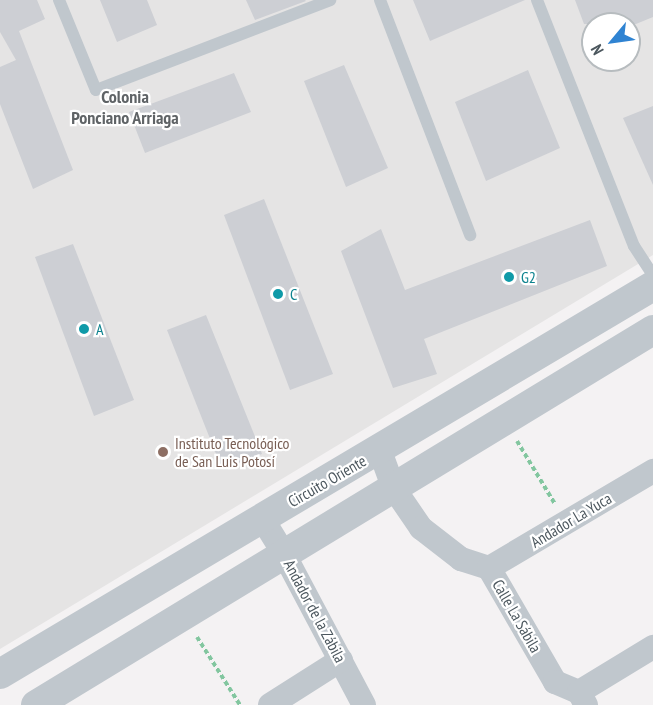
<!DOCTYPE html>
<html>
<head>
<meta charset="utf-8">
<style>
  body { margin:0 }
  #map { position:relative; width:653px; height:705px; overflow:hidden; background:#f4f2f3; font-family:"PT Sans Narrow",sans-serif }
  div>[style] { position:absolute }
  [style*='--x'] { left:calc(var(--x)*1px); top:calc(var(--y)*1px); width:calc(var(--w)*1px); rotate:calc(var(--a)*1deg) }
  .education>* { inset:0; background:#e5e4e4 }
  .building>* { inset:0; background:#cdcfd4 }
  .path>* { height:4px; margin-top:-2px; transform-origin:0; background:repeating-linear-gradient(90deg,#82c69f 0 4.5px,transparent 0 7.5px) }
  .service>* { height:12px; margin:-6px; padding:0 6px; transform-origin:6px; border-radius:6px; background:#c0c7cd }
  .minor>* { height:24px; margin:-12px; padding:0 12px; transform-origin:12px; border-radius:12px; background:#c0c7cd }
  .tertiary>* { height:30px; margin:-15px; padding:0 15px; transform-origin:15px; border-radius:15px; background:#c0c7cd }
  .dots>* { width:16px; height:16px; translate:-50% -50%; box-sizing:border-box; border:3px solid #fff; border-radius:50% }
  span { translate:-50% -50%; white-space:nowrap; text-align:center; line-height:1.15; -webkit-text-stroke:4.5px #fff; paint-order:stroke }
  .culture-label { font-size:16px; color:#0d838f }
  .left { translate:0 -50%; text-align:left }
  .education-label { font-size:16px; color:#785e54 }
  .street-label { font-size:16px; color:#4c575e }
  .neighbourhood-label { font-size:18px; color:#5f6366; font-weight:700 }
  .north { position:absolute; left:581px; top:12px; width:60px; height:60px; box-sizing:border-box; background:#fff; border:2px solid #b7bcbf; border-radius:50%; rotate:241deg; font-size:16px; font-weight:700; line-height:24px; text-align:center; color:#4c575e }
  .north::after { content:''; display:block; margin:auto; width:21px; height:27px; background:#2f83d2; clip-path:polygon(50% 0,100% 100%,50% 72%,0 100%) }
</style>
</head>
<body>
<div id="map">
  <div class="education">
    <div style="clip-path:polygon(evenodd,0 0,653px 0,653px 255px,0 649px,0 0,593px 24px,629px 24px,629px 60px,593px 60px,593px 24px)"></div>
  </div>
  <div class="building">
    <div style="clip-path:polygon(0 0,37px 0,45px 19px,19px 31px,73px 170px,33px 189px,0 104px,0 67px,16px 60px,0 32px)"></div>
    <div style="clip-path:polygon(100px 0,147px 0,157px 25px,117px 42px)"></div>
    <div style="clip-path:polygon(246px 0,305px 0,306px 1px,255px 20px)"></div>
    <div style="clip-path:polygon(413px 0,525px 0,430px 41px)"></div>
    <div style="clip-path:polygon(575px 0,653px 0,653px 17px,636px 24px,584px 24px)"></div>
    <div style="clip-path:polygon(344px 65px,388px 168px,346px 187px,304px 81px)"></div>
    <div style="clip-path:polygon(528px 70px,560px 148px,486px 181px,455px 102px)"></div>
    <div style="clip-path:polygon(234px 73px,251px 112px,145px 153px,129px 112px)"></div>
    <div style="clip-path:polygon(653px 106px,653px 185px,623px 118px)"></div>
    <div style="clip-path:polygon(264px 199px,333px 374px,290px 390px,224px 215px)"></div>
    <div style="clip-path:polygon(590px 220px,607px 266px,424px 339px,437px 374px,393px 388px,341px 251px,381px 229px,405px 290px)"></div>
    <div style="clip-path:polygon(73px 244px,134px 400px,94px 416px,35px 257px)"></div>
    <div style="clip-path:polygon(206px 315px,262px 454px,222px 469px,167px 330px)"></div>
  </div>
  <div class="path">
    <div style="--x:517;--y:441;--w:74;--a:58.9"></div>
    <div style="--x:197;--y:637;--w:80;--a:57.7"></div>
  </div>
  <div class="service">
    <div style="--x:59;--y:0;--w:97;--a:67.7"></div>
    <div style="--x:96;--y:90;--w:251;--a:-21"></div>
    <div style="--x:380;--y:0;--w:252;--a:69"></div>
    <div style="--x:537;--y:0;--w:264;--a:68.5"></div>
    <div style="--x:634;--y:246;--w:35;--a:57"></div>
  </div>
  <div class="minor">
    <div style="--x:380;--y:451;--w:38;--a:70"></div>
    <div style="--x:393;--y:487;--w:50;--a:55.7"></div>
    <div style="--x:421;--y:528;--w:51;--a:37.8"></div>
    <div style="--x:461;--y:559;--w:29;--a:18"></div>
    <div style="--x:489;--y:568;--w:132;--a:59.9"></div>
    <div style="--x:555;--y:682;--w:26;--a:23"></div>
    <div style="--x:579;--y:692;--w:15;--a:62"></div>
    <div style="--x:262;--y:518;--w:42;--a:58.6"></div>
    <div style="--x:284;--y:554;--w:171;--a:62.1"></div>
    <div style="--x:489;--y:568;--w:191;--a:-30.6"></div>
    <div style="--x:579;--y:692;--w:87;--a:-31.3"></div>
    <div style="--x:270;--y:705;--w:84;--a:-32.4"></div>
  </div>
  <div class="tertiary">
    <div style="--x:0;--y:674;--w:760;--a:-30.72"></div>
    <div style="--x:36;--y:705;--w:722;--a:-31.29"></div>
  </div>
  <div class="dots">
    <div style="left:509px;top:277px;background:#0f9aa8"></div>
    <div style="left:278px;top:294px;background:#0f9aa8"></div>
    <div style="left:84px;top:329px;background:#0f9aa8"></div>
    <div style="left:163px;top:452px;background:#8d6e63"></div>
  </div>
  <div class="culture-label">
    <span class="left" style="left:521px;top:277px">G2</span>
    <span class="left" style="left:290px;top:294px">C</span>
    <span class="left" style="left:96px;top:329px">A</span>
  </div>
  <div class="education-label">
    <span class="left" style="left:175px;top:452px">Instituto Tecnológico<br>de San Luis Potosí</span>
  </div>
  <div class="street-label">
    <span style="left:327px;top:481px;rotate:-30deg">Circuito Oriente</span>
    <span style="left:571px;top:520px;rotate:-31deg">Andador La Yuca</span>
    <span style="left:315px;top:611px;rotate:62deg">Andador de la Zábila</span>
    <span style="left:517px;top:616px;rotate:60deg">Calle La Sábila</span>
  </div>
  <div class="neighbourhood-label">
    <span style="left:125px;top:108px">Colonia<br>Ponciano Arriaga</span>
  </div>
  <div class="north">N</div>
</div>
</body>
</html>
